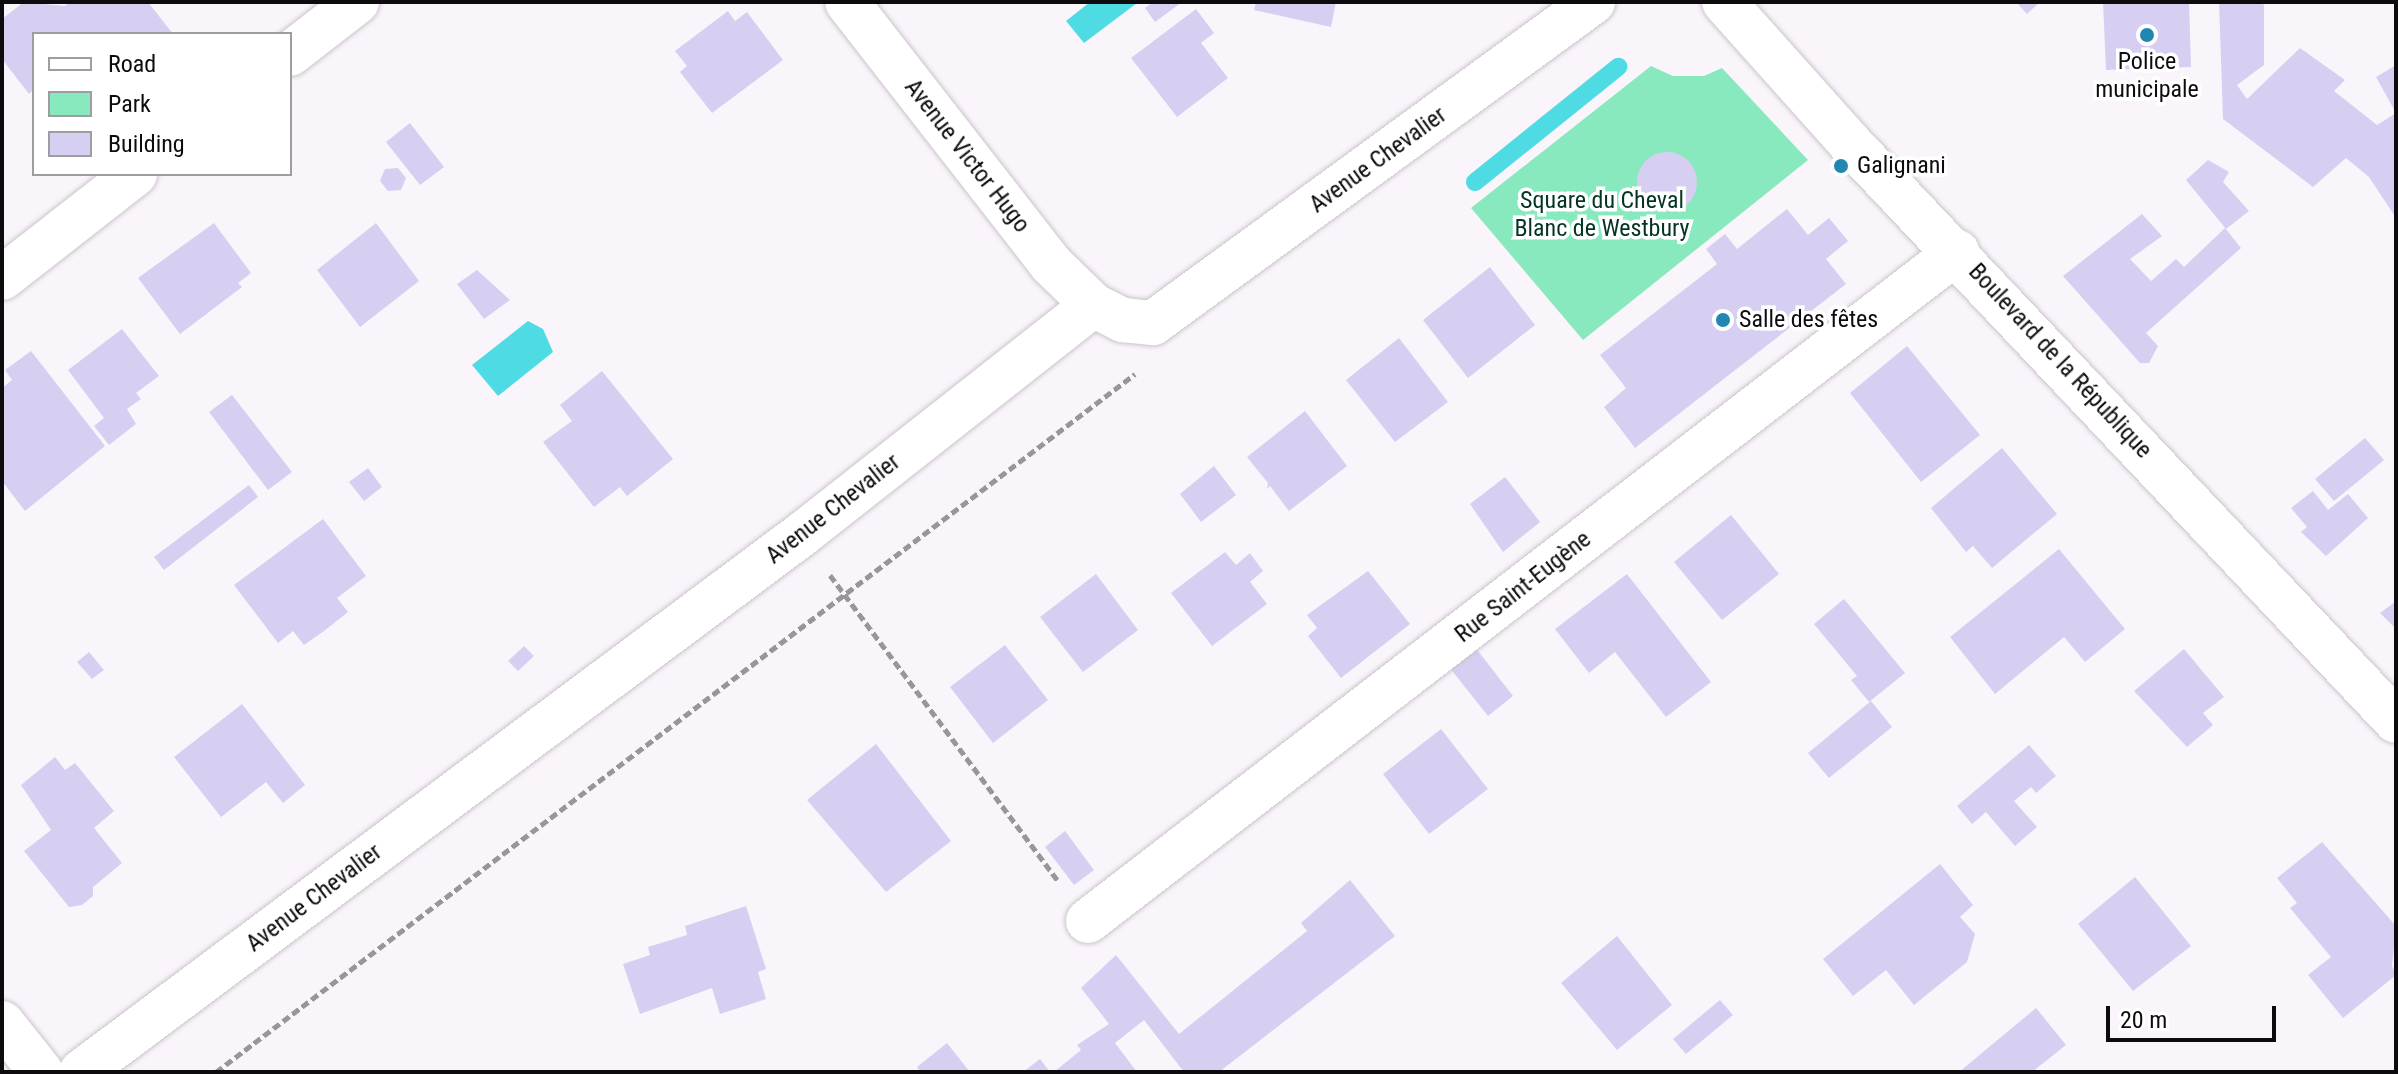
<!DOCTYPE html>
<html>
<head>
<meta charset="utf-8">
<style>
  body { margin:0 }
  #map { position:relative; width:2398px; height:1074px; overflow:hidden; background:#faf4fb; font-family:"Roboto Condensed",sans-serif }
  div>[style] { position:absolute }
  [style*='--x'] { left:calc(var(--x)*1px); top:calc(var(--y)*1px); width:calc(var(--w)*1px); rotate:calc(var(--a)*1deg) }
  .green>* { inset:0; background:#89e9be }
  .water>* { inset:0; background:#4fdbe4 }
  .stream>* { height:18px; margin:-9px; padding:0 9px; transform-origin:9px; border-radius:9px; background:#4fdbe4 }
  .building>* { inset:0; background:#d7cff2 }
  .round { border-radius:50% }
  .path>* { height:5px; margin-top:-2.5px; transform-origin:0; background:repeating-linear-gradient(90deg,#99959a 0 8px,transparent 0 12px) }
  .roads { filter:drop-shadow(0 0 2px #cac5cb) drop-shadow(0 0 2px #cac5cb) }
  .minor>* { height:44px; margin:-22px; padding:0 22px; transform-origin:22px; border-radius:22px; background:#fff }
  .primary>* { height:44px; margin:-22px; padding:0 22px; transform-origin:22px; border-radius:22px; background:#fff }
  .dots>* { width:22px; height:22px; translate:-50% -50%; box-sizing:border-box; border:4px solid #fff; border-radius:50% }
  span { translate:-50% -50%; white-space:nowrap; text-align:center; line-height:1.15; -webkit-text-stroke:7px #fff; paint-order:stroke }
  .poi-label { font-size:24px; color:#0d0b0e }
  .left { translate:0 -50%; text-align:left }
  .street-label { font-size:24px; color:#0d0b0e }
  .park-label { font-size:24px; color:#043423 }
  .frame { position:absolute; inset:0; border:4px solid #0d0b0e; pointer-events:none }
  .legend { position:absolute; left:32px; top:32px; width:260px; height:144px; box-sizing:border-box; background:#fff; border:2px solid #9e9d9f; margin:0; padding:10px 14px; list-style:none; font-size:24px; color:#0d0b0e }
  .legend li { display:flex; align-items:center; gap:16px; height:40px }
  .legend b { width:40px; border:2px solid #9e9d9f }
  .scale { position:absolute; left:2106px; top:1006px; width:170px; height:36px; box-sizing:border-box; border:4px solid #0d0b0e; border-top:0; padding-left:10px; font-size:24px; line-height:28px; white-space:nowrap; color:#0d0b0e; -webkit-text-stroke:6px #fff; paint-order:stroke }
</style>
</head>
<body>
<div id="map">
  <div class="green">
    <div style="clip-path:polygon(1651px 66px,1673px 76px,1704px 76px,1722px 68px,1808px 160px,1583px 340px,1471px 208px)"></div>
  </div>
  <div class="water">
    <div style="clip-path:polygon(1090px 2px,1137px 2px,1137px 3px,1084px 43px,1066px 21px)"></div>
    <div style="clip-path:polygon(528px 321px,543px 329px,553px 352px,498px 396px,472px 365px)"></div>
  </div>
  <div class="stream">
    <div style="--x:1475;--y:182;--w:184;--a:-38.8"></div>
  </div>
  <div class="building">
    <div style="clip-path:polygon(24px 2px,65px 6px,70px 2px,148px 2px,173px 34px,34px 34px,34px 89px,29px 94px,2px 59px,2px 19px)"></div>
    <div style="clip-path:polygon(1153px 2px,1182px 2px,1155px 22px,1145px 8px)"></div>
    <div style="clip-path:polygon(1256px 2px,1336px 2px,1331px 27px,1254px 10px)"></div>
    <div style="clip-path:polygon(2016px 2px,2040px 2px,2027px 14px)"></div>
    <div style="clip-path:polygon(2103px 2px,2189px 2px,2191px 67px,2106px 70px)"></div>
    <div style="clip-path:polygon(2219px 2px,2263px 2px,2264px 7px,2264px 65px,2237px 85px,2247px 99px,2300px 48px,2345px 80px,2334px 91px,2377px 125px,2396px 113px,2376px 77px,2396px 65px,2396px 218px,2369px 177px,2346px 158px,2313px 187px,2223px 119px)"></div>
    <div style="clip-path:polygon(1196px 9px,1214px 33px,1201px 43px,1228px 78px,1177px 117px,1131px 58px)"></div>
    <div style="clip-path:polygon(728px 11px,735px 21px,747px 12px,783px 60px,712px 113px,680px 72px,687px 66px,675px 51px)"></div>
    <div style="clip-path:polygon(410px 123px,444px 167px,420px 185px,386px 142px)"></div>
    <div class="round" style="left:1637px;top:152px;width:60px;height:60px"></div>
    <div style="clip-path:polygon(2208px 160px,2229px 172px,2223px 182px,2249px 211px,2226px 229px,2186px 180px)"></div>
    <div style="clip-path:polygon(398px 168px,406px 178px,401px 190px,388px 191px,380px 181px,385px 169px)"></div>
    <div style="clip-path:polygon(1787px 209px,1808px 235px,1829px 218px,1848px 241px,1826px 259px,1846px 284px,1635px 448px,1604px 407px,1626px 388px,1600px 355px,1717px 264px,1706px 249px,1725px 234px,1737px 249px)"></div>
    <div style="clip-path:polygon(2142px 214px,2162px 236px,2130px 259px,2151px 281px,2176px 259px,2184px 267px,2225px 228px,2241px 248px,2146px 333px,2158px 346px,2149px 363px,2140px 363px,2063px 276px)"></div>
    <div style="clip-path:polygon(214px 223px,251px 273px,238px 283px,242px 287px,180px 334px,138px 278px)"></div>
    <div style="clip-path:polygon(376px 223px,419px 281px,360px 327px,317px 270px)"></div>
    <div style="clip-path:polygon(1490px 267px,1535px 325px,1468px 378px,1423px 320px)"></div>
    <div style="clip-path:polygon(477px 270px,510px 300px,484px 319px,457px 284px)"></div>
    <div style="clip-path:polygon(122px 329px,159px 376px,136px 393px,141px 399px,127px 409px,136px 424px,109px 445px,94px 426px,104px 418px,68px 370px)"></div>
    <div style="clip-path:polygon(1399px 338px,1448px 402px,1395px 442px,1346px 380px)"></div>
    <div style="clip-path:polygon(1907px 346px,1980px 435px,1921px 482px,1850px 393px)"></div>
    <div style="clip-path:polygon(31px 351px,105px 446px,25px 511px,2px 481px,2px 388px,12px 380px,5px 370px)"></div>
    <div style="clip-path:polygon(602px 371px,673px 459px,627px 496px,620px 487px,594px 507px,543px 442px,572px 421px,560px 405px)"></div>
    <div style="clip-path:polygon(232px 395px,292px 472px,268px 490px,209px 412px)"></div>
    <div style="clip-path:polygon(1305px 411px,1347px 466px,1289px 511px,1270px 486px,1267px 489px,1268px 483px,1247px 457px)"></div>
    <div style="clip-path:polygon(2365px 438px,2384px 460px,2334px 501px,2315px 479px)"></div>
    <div style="clip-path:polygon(2002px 448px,2057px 514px,1992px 568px,1973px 546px,1966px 552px,1931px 508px)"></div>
    <div style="clip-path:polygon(1214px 466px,1236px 495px,1201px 522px,1180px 494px)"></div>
    <div style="clip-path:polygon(368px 468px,382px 487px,364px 501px,349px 482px)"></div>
    <div style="clip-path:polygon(1505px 477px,1540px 522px,1503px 552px,1470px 504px)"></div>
    <div style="clip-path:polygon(249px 485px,258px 497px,164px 570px,154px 557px)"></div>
    <div style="clip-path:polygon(2313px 491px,2328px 510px,2348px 494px,2368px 518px,2326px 556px,2301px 532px,2307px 527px,2291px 508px)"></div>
    <div style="clip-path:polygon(1731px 515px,1779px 574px,1722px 620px,1674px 562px)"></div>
    <div style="clip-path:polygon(323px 519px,366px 576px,337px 598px,348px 612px,324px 631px,304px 645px,293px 631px,278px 643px,234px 585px)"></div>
    <div style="clip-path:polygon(2059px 549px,2125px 629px,2085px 662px,2064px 637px,1995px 694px,1950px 637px)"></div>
    <div style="clip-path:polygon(1225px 552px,1236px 565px,1250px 553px,1263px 571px,1250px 582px,1267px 604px,1212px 646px,1171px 593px)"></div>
    <div style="clip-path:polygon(1368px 571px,1410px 624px,1341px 678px,1308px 636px,1317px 628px,1307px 615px)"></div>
    <div style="clip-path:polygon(1096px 574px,1138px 630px,1083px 672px,1040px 617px)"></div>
    <div style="clip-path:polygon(1627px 574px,1711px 682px,1666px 717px,1615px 652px,1589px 673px,1555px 629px)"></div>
    <div style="clip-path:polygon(1844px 599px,1905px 673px,1869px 702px,1851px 680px,1857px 676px,1814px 624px)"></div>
    <div style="clip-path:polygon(2396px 601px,2396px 629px,2380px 613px)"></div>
    <div style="clip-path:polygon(1005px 645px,1048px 700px,993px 743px,950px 687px)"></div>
    <div style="clip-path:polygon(524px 646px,534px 656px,518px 671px,508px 661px)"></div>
    <div style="clip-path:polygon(1475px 647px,1513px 696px,1488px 716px,1449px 667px)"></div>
    <div style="clip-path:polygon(2184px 649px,2224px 697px,2203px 713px,2213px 725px,2187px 747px,2134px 691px)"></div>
    <div style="clip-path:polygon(89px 652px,104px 670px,92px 679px,77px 662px)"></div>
    <div style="clip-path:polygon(1871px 701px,1892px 727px,1829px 778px,1808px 753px)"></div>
    <div style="clip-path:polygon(242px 704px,305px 785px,283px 803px,266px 782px,221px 817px,174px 757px)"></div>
    <div style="clip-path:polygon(1441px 729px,1488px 789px,1429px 834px,1383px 774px)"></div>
    <div style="clip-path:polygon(876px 744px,951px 841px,886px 892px,807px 800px)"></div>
    <div style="clip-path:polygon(2029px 745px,2056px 776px,2036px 793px,2031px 787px,2014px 801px,2037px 827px,2015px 846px,1986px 812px,1972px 824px,1957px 806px)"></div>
    <div style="clip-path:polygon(55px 757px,65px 770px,75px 763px,114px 811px,94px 828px,122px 863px,93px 887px,93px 896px,82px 905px,69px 907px,24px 851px,51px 830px,21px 785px)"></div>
    <div style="clip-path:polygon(1065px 831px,1094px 870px,1074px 885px,1045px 847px)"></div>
    <div style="clip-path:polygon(2322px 842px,2396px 926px,2392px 966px,2396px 975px,2343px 1018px,2308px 975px,2331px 957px,2290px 908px,2297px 903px,2277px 878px)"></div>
    <div style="clip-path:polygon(1940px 864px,1973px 905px,1960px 917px,1975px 934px,1967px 962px,1914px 1005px,1886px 970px,1853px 996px,1823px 959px)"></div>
    <div style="clip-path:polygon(2135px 877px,2191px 946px,2133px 991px,2078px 924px)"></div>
    <div style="clip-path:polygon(1350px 880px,1395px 936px,1219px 1072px,1184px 1072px,1144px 1020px,1115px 1043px,1137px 1072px,1054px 1072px,1081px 1050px,1077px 1045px,1109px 1024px,1081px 988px,1116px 955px,1179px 1034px,1307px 931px,1301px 923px)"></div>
    <div style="clip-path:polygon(746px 906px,766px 969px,758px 972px,766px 999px,720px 1014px,712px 988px,640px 1014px,623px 964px,650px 955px,648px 947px,687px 935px,685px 926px)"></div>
    <div style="clip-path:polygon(1617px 936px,1672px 1005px,1617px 1050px,1561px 983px)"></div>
    <div style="clip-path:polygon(1720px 1000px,1733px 1015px,1686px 1054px,1673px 1039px)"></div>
    <div style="clip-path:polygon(2036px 1008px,2066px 1045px,2032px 1072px,1959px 1072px)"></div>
    <div style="clip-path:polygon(947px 1043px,970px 1072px,920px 1072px,917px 1067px)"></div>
    <div style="clip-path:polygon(1040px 1059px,1050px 1072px,1023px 1072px)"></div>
  </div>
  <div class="path">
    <div style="--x:830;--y:575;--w:382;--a:53.3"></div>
    <div style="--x:216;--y:1072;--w:1154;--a:-37.22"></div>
  </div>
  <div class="roads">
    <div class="minor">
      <div style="--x:847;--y:2;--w:332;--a:52.1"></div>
      <div style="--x:1051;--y:264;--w:59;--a:44.3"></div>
      <div style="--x:290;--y:54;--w:85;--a:-37.8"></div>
      <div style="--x:2;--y:278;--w:169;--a:-38"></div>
      <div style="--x:1088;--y:921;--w:1097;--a:-37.59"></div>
      <div style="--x:2;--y:1023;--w:63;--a:51.5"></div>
      <div style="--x:81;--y:1072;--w:898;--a:-36.72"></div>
      <div style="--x:801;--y:535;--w:372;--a:-38.2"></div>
      <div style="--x:1093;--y:305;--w:34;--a:27"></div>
      <div style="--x:1123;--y:320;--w:30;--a:6"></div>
      <div style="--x:1153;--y:323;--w:545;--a:-36.11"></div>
    </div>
    <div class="primary">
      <div style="--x:1724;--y:2;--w:189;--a:48.2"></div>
      <div style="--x:1850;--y:143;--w:795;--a:46.63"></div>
    </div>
  </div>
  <div class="dots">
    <div style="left:2147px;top:35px;background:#2287b0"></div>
    <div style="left:1841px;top:166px;background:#2287b0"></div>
    <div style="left:1723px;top:320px;background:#2287b0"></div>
  </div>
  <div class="poi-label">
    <span style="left:2147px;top:76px">Police<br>municipale</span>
    <span class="left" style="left:1857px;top:166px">Galignani</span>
    <span class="left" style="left:1739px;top:320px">Salle des fêtes</span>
  </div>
  <div class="street-label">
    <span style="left:967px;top:156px;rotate:52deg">Avenue Victor Hugo</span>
    <span style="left:1378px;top:160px;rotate:-36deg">Avenue Chevalier</span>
    <span style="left:2060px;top:361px;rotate:47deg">Boulevard de la République</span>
    <span style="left:833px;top:509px;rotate:-38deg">Avenue Chevalier</span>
    <span style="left:1523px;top:587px;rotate:-38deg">Rue Saint-Eugène</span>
    <span style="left:314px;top:898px;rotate:-37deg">Avenue Chevalier</span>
  </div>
  <div class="park-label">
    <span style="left:1602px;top:215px">Square du Cheval<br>Blanc de Westbury</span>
  </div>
  <div class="frame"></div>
  <ul class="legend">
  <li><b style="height:10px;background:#fff"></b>Road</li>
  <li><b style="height:22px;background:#89e9be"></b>Park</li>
  <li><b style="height:22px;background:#d7cff2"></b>Building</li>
  </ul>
  <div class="scale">20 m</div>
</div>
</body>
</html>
